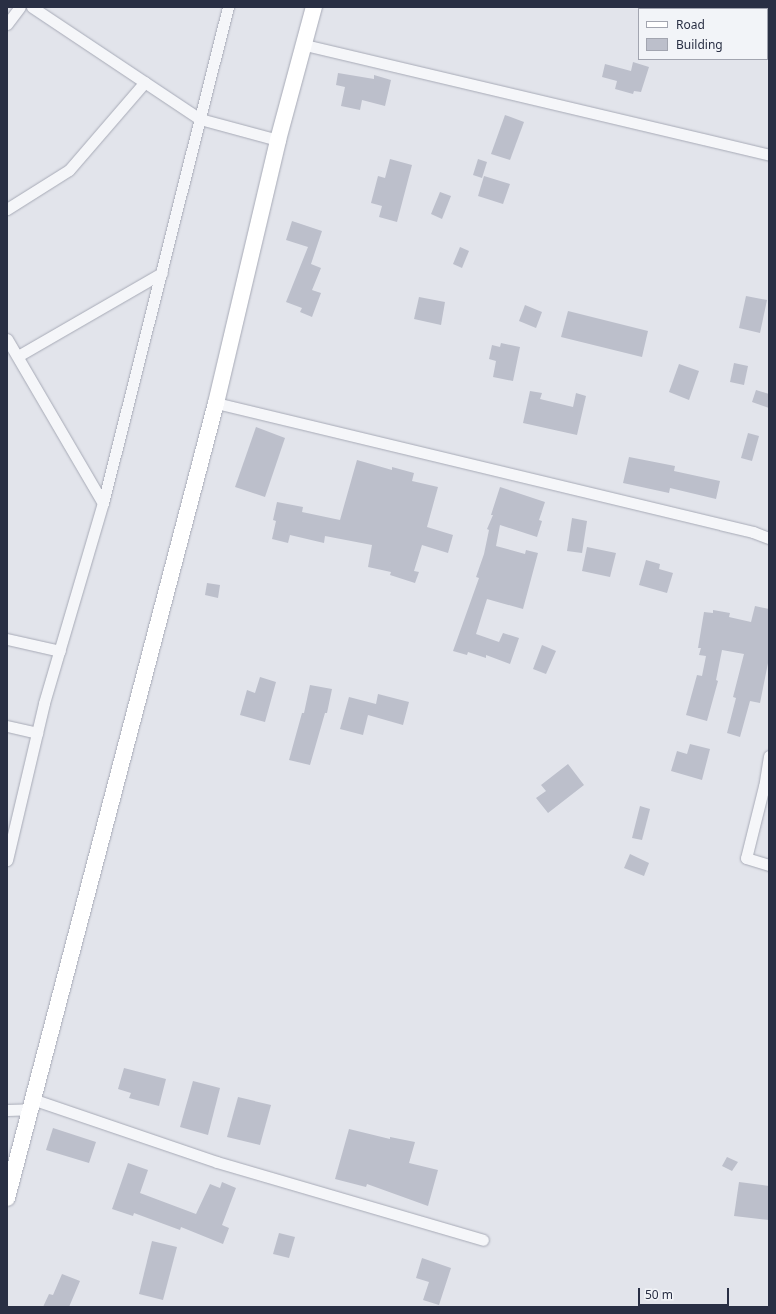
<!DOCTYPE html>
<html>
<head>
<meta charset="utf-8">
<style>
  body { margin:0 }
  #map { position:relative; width:776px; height:1314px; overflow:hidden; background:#e2e4eb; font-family:"Noto Sans",sans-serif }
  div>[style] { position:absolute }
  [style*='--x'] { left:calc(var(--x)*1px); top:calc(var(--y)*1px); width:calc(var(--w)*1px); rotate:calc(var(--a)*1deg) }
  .building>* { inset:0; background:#bcbfcb }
  .roads { filter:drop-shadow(0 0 1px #a7aab6) drop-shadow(0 0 1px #a7aab6) }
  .street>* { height:11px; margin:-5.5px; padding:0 5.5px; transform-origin:5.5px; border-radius:5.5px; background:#f5f6f9 }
  .secondary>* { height:16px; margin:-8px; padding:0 8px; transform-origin:8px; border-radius:8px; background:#fff }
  span { translate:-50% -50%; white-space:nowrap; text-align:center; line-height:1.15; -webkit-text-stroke:4px #f2f4f8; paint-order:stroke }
  .frame { position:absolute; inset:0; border:8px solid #292f44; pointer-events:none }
  .legend { position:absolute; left:638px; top:8px; width:130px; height:52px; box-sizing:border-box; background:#f2f4f8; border:1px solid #a2a5b0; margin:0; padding:5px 7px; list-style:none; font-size:12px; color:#292f44 }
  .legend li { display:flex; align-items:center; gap:8px; height:20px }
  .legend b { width:20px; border:1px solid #a2a5b0 }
  .scale { position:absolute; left:638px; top:1288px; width:91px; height:18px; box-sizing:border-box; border:2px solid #292f44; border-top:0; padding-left:5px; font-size:12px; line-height:14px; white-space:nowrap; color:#292f44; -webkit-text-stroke:3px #f2f4f8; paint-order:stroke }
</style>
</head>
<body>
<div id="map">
  <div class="building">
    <div style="clip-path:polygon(633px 62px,649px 67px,641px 92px,634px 91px,633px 94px,615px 89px,617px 81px,602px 77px,605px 64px,631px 71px)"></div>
    <div style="clip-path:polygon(338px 73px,374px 79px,374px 75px,391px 80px,385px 106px,362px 100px,360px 110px,341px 106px,345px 87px,336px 85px)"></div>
    <div style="clip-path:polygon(505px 115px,524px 122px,510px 160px,491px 154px)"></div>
    <div style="clip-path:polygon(390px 159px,412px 165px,397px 222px,379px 217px,382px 206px,371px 203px,378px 176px,385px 178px)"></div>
    <div style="clip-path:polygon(478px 159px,487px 162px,482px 178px,473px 175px)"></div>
    <div style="clip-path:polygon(484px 176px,510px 184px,503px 204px,478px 196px)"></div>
    <div style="clip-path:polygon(440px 192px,451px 196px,442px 219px,431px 214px)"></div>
    <div style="clip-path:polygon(292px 221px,322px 231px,311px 264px,321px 268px,312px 290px,321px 293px,312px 317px,300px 312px,302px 308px,286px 302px,308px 247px,286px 240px)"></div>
    <div style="clip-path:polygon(460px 247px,469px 251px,462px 268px,453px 264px)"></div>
    <div style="clip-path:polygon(746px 296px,767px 300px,760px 333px,739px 328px)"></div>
    <div style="clip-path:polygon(419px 297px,445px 302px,441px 325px,414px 319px)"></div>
    <div style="clip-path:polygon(525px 305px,542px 312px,536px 328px,519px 321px)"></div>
    <div style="clip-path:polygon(568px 311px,648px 331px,642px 357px,561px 337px)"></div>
    <div style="clip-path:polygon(501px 343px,520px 347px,513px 381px,493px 377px,496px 361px,489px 359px,492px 345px,500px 347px)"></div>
    <div style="clip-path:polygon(734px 363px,748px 366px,744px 385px,730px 382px)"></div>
    <div style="clip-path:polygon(679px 364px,699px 371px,689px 400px,669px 392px)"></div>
    <div style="clip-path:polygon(756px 390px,769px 394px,769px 408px,752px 402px)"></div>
    <div style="clip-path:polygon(530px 391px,542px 393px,540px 399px,573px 407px,576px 393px,586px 396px,577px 435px,523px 423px)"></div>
    <div style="clip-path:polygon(256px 427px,285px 438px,265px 497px,235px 487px)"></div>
    <div style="clip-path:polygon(748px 433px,759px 436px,752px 461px,741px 458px)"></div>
    <div style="clip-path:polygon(629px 457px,675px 466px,674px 471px,720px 481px,716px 499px,670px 488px,669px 493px,623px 483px)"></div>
    <div style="clip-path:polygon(357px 460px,392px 470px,392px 467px,414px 473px,412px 481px,438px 487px,427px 527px,453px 535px,448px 553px,422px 545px,414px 571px,419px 572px,415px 583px,390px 575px,391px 572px,368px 567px,372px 545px,325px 536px,324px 543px,290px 535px,288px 543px,272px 539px,276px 521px,273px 520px,277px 502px,303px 507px,302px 512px,340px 520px)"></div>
    <div style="clip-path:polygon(500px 487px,545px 502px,539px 520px,542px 521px,537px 537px,500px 525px,496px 546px,525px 554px,526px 550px,538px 553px,523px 609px,487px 599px,476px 634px,499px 642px,503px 633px,519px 638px,510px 664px,486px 655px,486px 658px,468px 652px,467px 655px,453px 651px,479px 578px,476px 577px,484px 554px,489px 530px,487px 529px,493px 515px,491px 515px)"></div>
    <div style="clip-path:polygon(572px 518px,587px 521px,582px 553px,567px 551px)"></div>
    <div style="clip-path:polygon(587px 547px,616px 553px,610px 577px,582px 571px)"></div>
    <div style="clip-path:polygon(646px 560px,660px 564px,659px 569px,673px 573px,667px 593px,639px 585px)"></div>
    <div style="clip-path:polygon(207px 583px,220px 585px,218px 598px,205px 595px)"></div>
    <div style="clip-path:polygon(755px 606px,769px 609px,769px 658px,760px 703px,750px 701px,740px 737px,727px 733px,736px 698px,733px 697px,744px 654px,722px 650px,716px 680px,718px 681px,707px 721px,686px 715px,697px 675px,702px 676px,706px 656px,699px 655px,701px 648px,698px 648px,704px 612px,713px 613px,713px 610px,730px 613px,729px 617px,751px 622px)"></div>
    <div style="clip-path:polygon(542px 645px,556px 651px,546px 674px,533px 669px)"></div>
    <div style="clip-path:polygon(260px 677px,276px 682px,265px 722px,240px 715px,247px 690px,255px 693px)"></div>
    <div style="clip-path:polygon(310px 685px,332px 689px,327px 713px,325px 713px,310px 765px,289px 760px,302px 713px,304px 713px)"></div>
    <div style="clip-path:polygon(378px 694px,409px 702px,403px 725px,368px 715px,363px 735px,340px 729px,349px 697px,376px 704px)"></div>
    <div style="clip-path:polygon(690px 744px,710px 749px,702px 780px,671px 771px,677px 751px,687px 754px)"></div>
    <div style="clip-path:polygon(568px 764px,584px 785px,548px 813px,536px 798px,546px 791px,541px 785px)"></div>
    <div style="clip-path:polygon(640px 806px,650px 809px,642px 840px,632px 838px)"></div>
    <div style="clip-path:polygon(630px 854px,649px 863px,644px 876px,624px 868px)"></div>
    <div style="clip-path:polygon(124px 1068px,166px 1079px,159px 1106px,129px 1098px,131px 1093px,118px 1089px)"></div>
    <div style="clip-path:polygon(193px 1081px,220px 1088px,208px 1135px,180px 1127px)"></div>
    <div style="clip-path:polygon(238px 1097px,271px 1105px,260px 1145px,227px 1137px)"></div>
    <div style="clip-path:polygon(53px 1128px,96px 1142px,89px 1163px,46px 1150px)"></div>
    <div style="clip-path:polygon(349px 1129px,390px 1139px,390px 1137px,415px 1142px,409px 1163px,438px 1170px,428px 1206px,367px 1184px,366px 1187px,335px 1179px)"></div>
    <div style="clip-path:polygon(727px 1157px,738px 1162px,732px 1171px,722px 1166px)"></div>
    <div style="clip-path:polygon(128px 1163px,148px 1170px,140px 1193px,196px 1214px,210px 1184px,220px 1188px,222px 1182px,236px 1188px,222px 1225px,229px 1228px,223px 1244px,181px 1227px,180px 1230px,134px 1213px,133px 1216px,112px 1209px)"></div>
    <div style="clip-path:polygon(739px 1182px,769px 1186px,769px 1220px,734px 1216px)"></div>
    <div style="clip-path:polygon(279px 1233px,295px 1237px,289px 1258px,273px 1254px)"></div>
    <div style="clip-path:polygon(152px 1241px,177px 1247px,163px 1300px,139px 1294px)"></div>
    <div style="clip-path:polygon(422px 1258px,451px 1268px,439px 1305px,423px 1300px,429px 1282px,416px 1278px)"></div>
    <div style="clip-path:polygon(62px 1274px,80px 1281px,69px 1307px,43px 1307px,49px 1294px,53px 1295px)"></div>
  </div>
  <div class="roads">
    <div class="street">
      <div style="--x:32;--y:7;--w:202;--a:33.7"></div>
      <div style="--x:200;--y:119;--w:81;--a:15.1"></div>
      <div style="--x:673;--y:9;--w:2;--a:-90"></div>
      <div style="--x:7;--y:24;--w:21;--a:-53"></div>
      <div style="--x:305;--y:45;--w:477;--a:13.3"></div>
      <div style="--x:7;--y:209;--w:73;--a:-32.2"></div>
      <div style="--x:69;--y:170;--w:116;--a:-49.2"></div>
      <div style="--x:7;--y:339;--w:190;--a:59.7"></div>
      <div style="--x:18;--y:356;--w:166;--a:-30"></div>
      <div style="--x:216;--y:403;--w:552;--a:13.51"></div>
      <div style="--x:753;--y:532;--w:17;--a:21"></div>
      <div style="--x:7;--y:639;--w:54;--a:12.8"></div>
      <div style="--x:7;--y:726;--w:31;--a:13"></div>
      <div style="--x:769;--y:756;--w:30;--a:99"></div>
      <div style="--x:764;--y:786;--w:74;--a:104"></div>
      <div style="--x:746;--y:858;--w:24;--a:17"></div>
      <div style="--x:7;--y:860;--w:161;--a:-76.7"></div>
      <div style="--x:44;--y:703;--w:209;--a:-73.6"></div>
      <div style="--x:103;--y:503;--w:512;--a:-75.86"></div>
      <div style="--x:32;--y:1099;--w:195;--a:18.8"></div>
      <div style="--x:217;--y:1162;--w:277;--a:16.3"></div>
      <div style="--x:7;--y:1110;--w:23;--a:-2"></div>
    </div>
    <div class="secondary">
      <div style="--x:7;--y:1198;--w:822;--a:-75.27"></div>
      <div style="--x:216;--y:403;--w:270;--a:-76.7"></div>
      <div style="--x:278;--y:140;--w:138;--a:-74.9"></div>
    </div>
  </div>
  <div class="frame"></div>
  <ul class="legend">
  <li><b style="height:5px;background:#fff"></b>Road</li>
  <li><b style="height:11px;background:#bcbfcb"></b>Building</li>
  </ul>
  <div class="scale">50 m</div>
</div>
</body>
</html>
